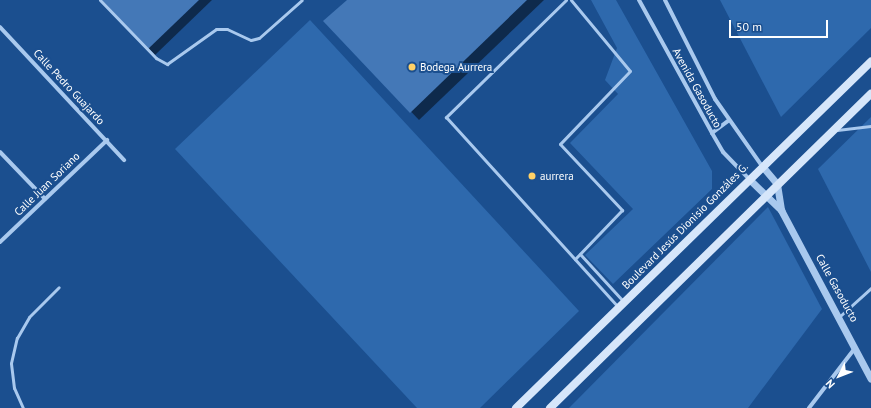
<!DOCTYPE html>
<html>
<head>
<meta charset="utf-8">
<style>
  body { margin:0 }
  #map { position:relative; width:871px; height:408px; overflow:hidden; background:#1b4f8f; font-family:"PT Sans",sans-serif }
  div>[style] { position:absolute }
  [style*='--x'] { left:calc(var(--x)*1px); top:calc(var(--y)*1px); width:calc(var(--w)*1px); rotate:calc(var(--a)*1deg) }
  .green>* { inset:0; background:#2e69ad }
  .shadow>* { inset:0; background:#0007 }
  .building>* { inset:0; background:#4478b7 }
  .service>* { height:3px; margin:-1.5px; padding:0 1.5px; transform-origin:1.5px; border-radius:1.5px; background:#a9c9ee }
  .minor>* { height:4px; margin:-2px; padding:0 2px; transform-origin:2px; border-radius:2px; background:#a9c9ee }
  .tertiary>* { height:7px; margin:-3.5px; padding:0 3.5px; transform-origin:3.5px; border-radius:3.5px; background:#a9c9ee }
  .secondary>* { height:8px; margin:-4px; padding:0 4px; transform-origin:4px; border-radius:4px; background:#d6e6fa }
  .dots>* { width:11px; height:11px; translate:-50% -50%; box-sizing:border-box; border:2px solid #1b4f8f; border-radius:50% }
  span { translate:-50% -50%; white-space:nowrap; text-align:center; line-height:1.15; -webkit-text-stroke:4px #1b4f8f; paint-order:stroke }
  .poi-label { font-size:11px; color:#fff }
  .left { translate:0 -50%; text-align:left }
  .street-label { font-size:11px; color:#fff }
  .north { position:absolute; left:819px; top:356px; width:40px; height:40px; -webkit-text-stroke:3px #1b4f8f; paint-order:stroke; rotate:228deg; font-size:11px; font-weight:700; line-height:16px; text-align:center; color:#fff }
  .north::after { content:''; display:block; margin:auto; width:14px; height:18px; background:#fff; clip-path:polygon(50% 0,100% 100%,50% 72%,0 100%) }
  .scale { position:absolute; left:729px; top:20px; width:99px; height:18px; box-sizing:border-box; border:2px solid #fff; border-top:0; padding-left:5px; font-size:12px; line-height:14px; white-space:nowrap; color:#fff; -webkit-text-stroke:3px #1b4f8f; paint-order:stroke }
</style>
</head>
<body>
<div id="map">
  <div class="green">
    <div style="clip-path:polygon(591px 0,616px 0,712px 171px,712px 189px,613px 284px,585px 255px,633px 209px,570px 143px,618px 94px,605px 80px,617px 48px)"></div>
    <div style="clip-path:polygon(720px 0,871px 0,871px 28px,781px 117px)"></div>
    <div style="clip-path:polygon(310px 20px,579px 311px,480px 408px,417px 408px,175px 149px)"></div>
    <div style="clip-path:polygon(871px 117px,871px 272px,818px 169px)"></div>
    <div style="clip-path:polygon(768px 207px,822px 309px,748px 408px,569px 408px)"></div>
  </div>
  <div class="shadow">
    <div style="clip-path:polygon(103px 0,212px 0,155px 55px)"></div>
    <div style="clip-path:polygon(348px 0,544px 0,419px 120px,325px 21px)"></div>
  </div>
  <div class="building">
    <div style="clip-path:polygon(102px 0,199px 0,148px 49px)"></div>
    <div style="clip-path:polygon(347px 0,527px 0,410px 113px,323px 21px)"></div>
  </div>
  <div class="service">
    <div style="--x:100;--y:0;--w:81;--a:46"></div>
    <div style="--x:156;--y:58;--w:13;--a:29"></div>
    <div style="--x:167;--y:64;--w:60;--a:-35.5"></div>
    <div style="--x:216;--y:29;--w:11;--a:0"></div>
    <div style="--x:227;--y:29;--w:26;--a:25"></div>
    <div style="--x:251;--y:40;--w:8;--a:-14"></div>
    <div style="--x:259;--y:38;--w:57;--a:-41.5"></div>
    <div style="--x:566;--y:0;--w:168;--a:135.7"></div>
    <div style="--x:446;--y:117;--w:256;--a:47.8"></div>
    <div style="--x:571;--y:0;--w:92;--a:50.3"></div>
    <div style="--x:630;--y:71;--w:101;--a:133.8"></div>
    <div style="--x:560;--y:144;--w:91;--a:46.8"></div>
    <div style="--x:622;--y:210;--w:68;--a:133.8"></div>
    <div style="--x:837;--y:130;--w:34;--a:-7"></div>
    <div style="--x:580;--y:254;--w:64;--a:47.5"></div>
    <div style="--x:840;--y:316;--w:42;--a:-42.1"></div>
    <div style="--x:23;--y:408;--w:22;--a:-114"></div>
    <div style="--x:14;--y:388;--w:25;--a:-97"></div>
    <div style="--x:11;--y:363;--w:26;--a:-77"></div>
    <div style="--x:17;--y:338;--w:24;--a:-60"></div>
    <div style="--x:29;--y:317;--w:42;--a:-45"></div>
  </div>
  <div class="minor">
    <div style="--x:639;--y:0;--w:152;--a:61.2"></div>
    <div style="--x:712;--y:133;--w:22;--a:60"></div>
    <div style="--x:723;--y:152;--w:37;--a:46"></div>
    <div style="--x:665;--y:0;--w:111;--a:63.2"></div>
    <div style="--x:715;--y:99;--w:82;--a:55"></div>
    <div style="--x:0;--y:27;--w:182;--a:47"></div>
    <div style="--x:712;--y:133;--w:21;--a:-37"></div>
    <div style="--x:0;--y:152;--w:65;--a:46.2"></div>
    <div style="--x:0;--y:242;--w:148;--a:-43.6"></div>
    <div style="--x:809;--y:408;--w:76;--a:-52.5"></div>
  </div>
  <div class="tertiary">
    <div style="--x:762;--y:166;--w:23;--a:50"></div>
    <div style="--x:777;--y:184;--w:26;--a:81"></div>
    <div style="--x:749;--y:179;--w:45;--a:44.1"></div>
    <div style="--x:781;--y:210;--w:191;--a:62"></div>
  </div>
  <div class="secondary">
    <div style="--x:516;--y:408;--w:496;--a:-44.3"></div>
    <div style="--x:550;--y:408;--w:449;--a:-44.4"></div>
  </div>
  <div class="dots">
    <div style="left:412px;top:67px;background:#ffd166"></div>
    <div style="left:532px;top:176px;background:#ffd166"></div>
  </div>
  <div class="poi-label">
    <span class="left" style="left:420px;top:67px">Bodega Aurrera</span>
    <span class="left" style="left:540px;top:176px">aurrera</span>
  </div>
  <div class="street-label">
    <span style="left:69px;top:87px;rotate:47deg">Calle Pedro Guajardo</span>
    <span style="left:697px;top:88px;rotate:61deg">Avenida Gasoducto</span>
    <span style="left:47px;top:184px;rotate:-44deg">Calle Juan Soriano</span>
    <span style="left:685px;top:226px;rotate:-45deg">Boulevard Jesús Dionisio Gonzáles G.</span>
    <span style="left:837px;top:288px;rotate:61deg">Calle Gasoducto</span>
  </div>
  <div class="north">N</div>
  <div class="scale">50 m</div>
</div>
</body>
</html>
